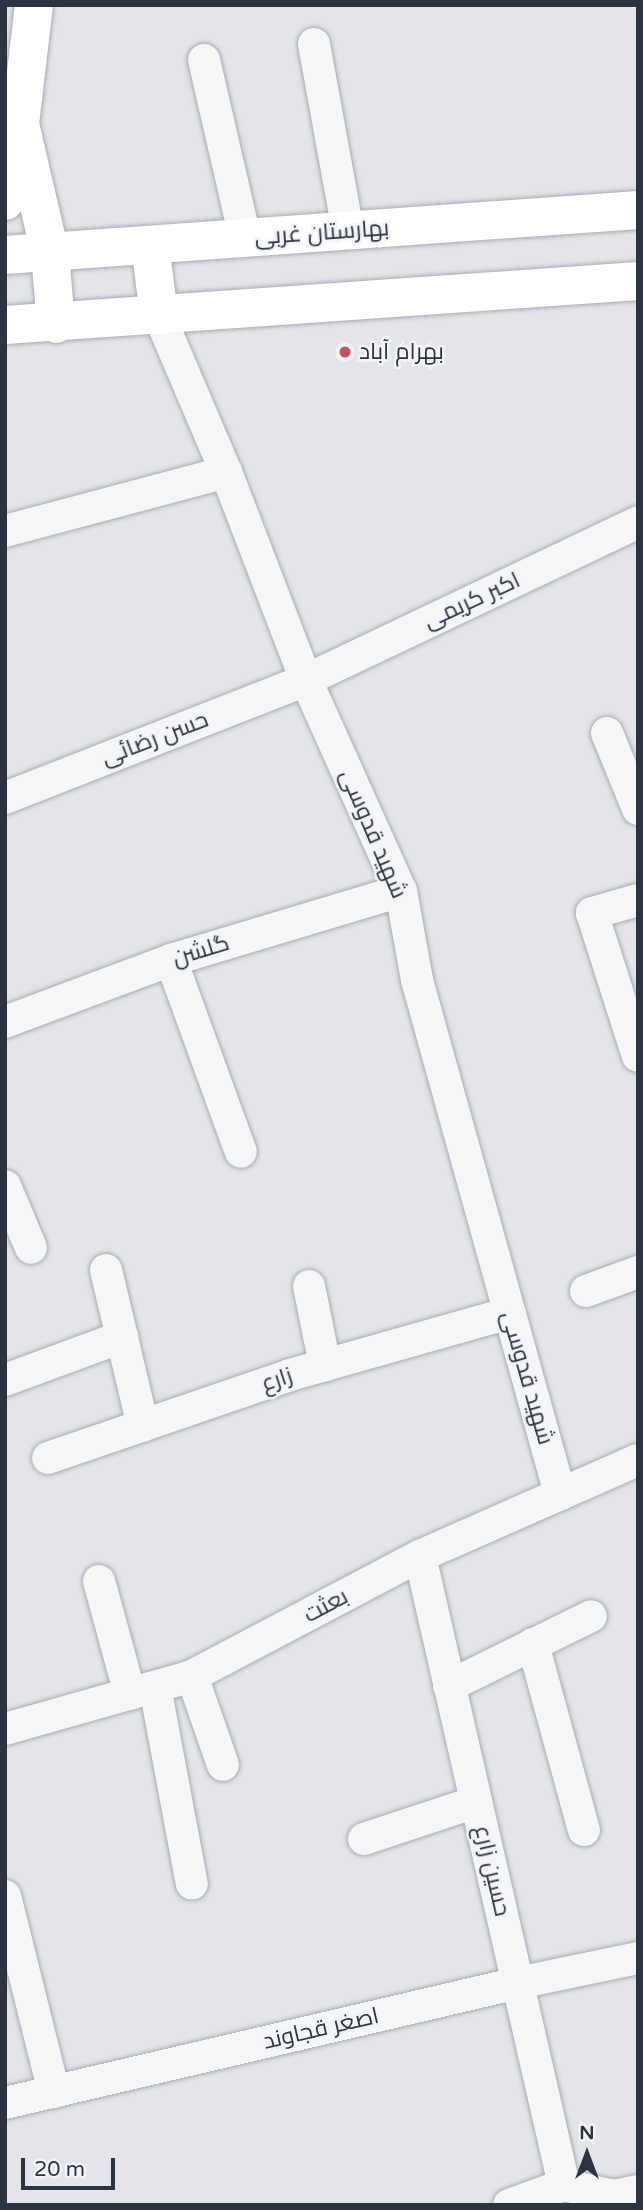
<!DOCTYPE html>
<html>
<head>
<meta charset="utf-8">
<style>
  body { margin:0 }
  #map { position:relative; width:643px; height:2210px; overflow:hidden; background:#e3e5ea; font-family:"Varela Round",Cairo,sans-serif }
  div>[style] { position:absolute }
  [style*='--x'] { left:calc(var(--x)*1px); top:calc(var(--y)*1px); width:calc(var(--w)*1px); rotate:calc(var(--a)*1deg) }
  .roads { filter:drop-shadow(0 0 2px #a8acb4) drop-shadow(0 0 2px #a8acb4) }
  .minor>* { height:32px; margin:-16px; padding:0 16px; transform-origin:16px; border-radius:16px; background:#f5f6f8 }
  .major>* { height:38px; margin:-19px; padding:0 19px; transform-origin:19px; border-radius:19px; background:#fff }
  .dots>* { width:19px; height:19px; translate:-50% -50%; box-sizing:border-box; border:4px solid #f3f4f7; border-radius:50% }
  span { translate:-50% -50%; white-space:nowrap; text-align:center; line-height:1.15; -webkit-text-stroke:5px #f3f4f7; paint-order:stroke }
  .street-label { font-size:23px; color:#2c3341 }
  .poi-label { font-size:23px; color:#2c3341 }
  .left { translate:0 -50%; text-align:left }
  .frame { position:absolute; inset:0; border:7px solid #2c3341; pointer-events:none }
  .north { position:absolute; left:552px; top:2119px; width:70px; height:70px; -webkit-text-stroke:5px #f3f4f7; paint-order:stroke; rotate:0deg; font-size:19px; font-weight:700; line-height:28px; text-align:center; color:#2c3341 }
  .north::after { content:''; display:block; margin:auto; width:24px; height:32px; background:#2c3341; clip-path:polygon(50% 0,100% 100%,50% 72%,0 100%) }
  .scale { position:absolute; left:21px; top:2158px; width:94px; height:32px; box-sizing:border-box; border:4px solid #2c3341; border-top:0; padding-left:9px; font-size:21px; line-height:24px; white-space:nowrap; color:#2c3341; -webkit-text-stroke:5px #f3f4f7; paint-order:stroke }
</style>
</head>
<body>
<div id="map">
  <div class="roads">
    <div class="minor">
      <div style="--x:314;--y:44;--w:190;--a:79.7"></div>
      <div style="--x:204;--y:60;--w:183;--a:77"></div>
      <div style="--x:159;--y:315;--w:171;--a:66.9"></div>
      <div style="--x:226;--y:472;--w:223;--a:69"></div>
      <div style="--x:306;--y:680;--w:231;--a:65.8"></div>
      <div style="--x:401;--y:891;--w:90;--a:79.8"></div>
      <div style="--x:417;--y:980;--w:534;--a:74.45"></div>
      <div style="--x:5;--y:531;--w:229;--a:-14.9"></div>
      <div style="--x:607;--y:733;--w:82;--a:67.8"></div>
      <div style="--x:5;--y:798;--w:323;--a:-21.4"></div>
      <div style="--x:306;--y:680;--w:368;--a:-25.4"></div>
      <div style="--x:638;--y:900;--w:48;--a:164.2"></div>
      <div style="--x:592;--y:913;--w:150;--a:72.2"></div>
      <div style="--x:171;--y:960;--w:204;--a:70"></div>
      <div style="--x:5;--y:1022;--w:177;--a:-20.5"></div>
      <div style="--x:171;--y:960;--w:240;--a:-16.7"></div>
      <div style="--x:5;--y:1186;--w:67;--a:67.2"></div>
      <div style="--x:106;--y:1270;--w:160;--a:76.7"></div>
      <div style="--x:309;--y:1286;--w:81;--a:78.6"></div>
      <div style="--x:586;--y:1291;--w:55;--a:-20.1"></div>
      <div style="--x:5;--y:1380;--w:125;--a:-20.2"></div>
      <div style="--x:48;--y:1458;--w:256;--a:-18.9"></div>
      <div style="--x:290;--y:1375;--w:228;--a:-15.8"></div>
      <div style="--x:420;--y:1556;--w:645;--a:77.11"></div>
      <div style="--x:99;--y:1581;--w:117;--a:74.7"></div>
      <div style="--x:533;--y:1644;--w:193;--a:74.7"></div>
      <div style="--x:192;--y:1676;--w:94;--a:70.8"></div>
      <div style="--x:449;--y:1686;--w:158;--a:-26.2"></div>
      <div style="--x:155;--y:1687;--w:200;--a:79.4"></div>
      <div style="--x:5;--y:1729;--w:194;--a:-15.8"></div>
      <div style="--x:192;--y:1676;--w:258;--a:-27.8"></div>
      <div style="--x:420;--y:1556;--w:238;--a:-23.8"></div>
      <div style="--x:364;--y:1839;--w:118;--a:-18.3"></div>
      <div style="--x:5;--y:1896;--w:202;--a:76"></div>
      <div style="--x:5;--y:2103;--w:527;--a:-13.17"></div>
      <div style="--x:518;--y:1983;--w:123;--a:-11.8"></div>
      <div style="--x:509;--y:2205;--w:59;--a:-20"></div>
      <div style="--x:564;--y:2185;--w:51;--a:12.4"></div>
      <div style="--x:614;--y:2196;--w:25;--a:-12"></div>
    </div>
    <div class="major">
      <div style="--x:20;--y:124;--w:132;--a:76.9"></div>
      <div style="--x:50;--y:253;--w:71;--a:85.2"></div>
      <div style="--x:5;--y:201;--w:78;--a:-79"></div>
      <div style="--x:20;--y:124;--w:120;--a:-83.3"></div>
      <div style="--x:150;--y:245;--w:71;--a:82.7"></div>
      <div style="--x:5;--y:255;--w:635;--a:-4.07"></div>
      <div style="--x:5;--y:325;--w:635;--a:-3.98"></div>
    </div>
  </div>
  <div class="dots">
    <div style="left:345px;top:352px;background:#c35360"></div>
  </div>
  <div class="street-label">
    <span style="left:322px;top:233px;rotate:-4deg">بهارستان غربی</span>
    <span style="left:472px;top:601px;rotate:-25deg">اکبر کریمی</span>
    <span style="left:155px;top:739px;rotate:-21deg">حسن رضائی</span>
    <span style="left:373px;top:834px;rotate:67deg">شهید قدوسی</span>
    <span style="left:201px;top:951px;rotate:-17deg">گلشن</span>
    <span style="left:527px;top:1378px;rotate:74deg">شهید قدوسی</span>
    <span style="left:277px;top:1380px;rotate:-18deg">زارع</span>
    <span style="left:326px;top:1606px;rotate:-28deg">بعثت</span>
    <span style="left:492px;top:1871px;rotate:77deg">حسین زارع</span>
    <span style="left:321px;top:2029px;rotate:-13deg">اصغر قجاوند</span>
  </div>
  <div class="poi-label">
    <span class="left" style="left:359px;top:352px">بهرام آباد</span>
  </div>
  <div class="frame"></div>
  <div class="north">N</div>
  <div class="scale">20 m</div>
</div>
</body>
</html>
